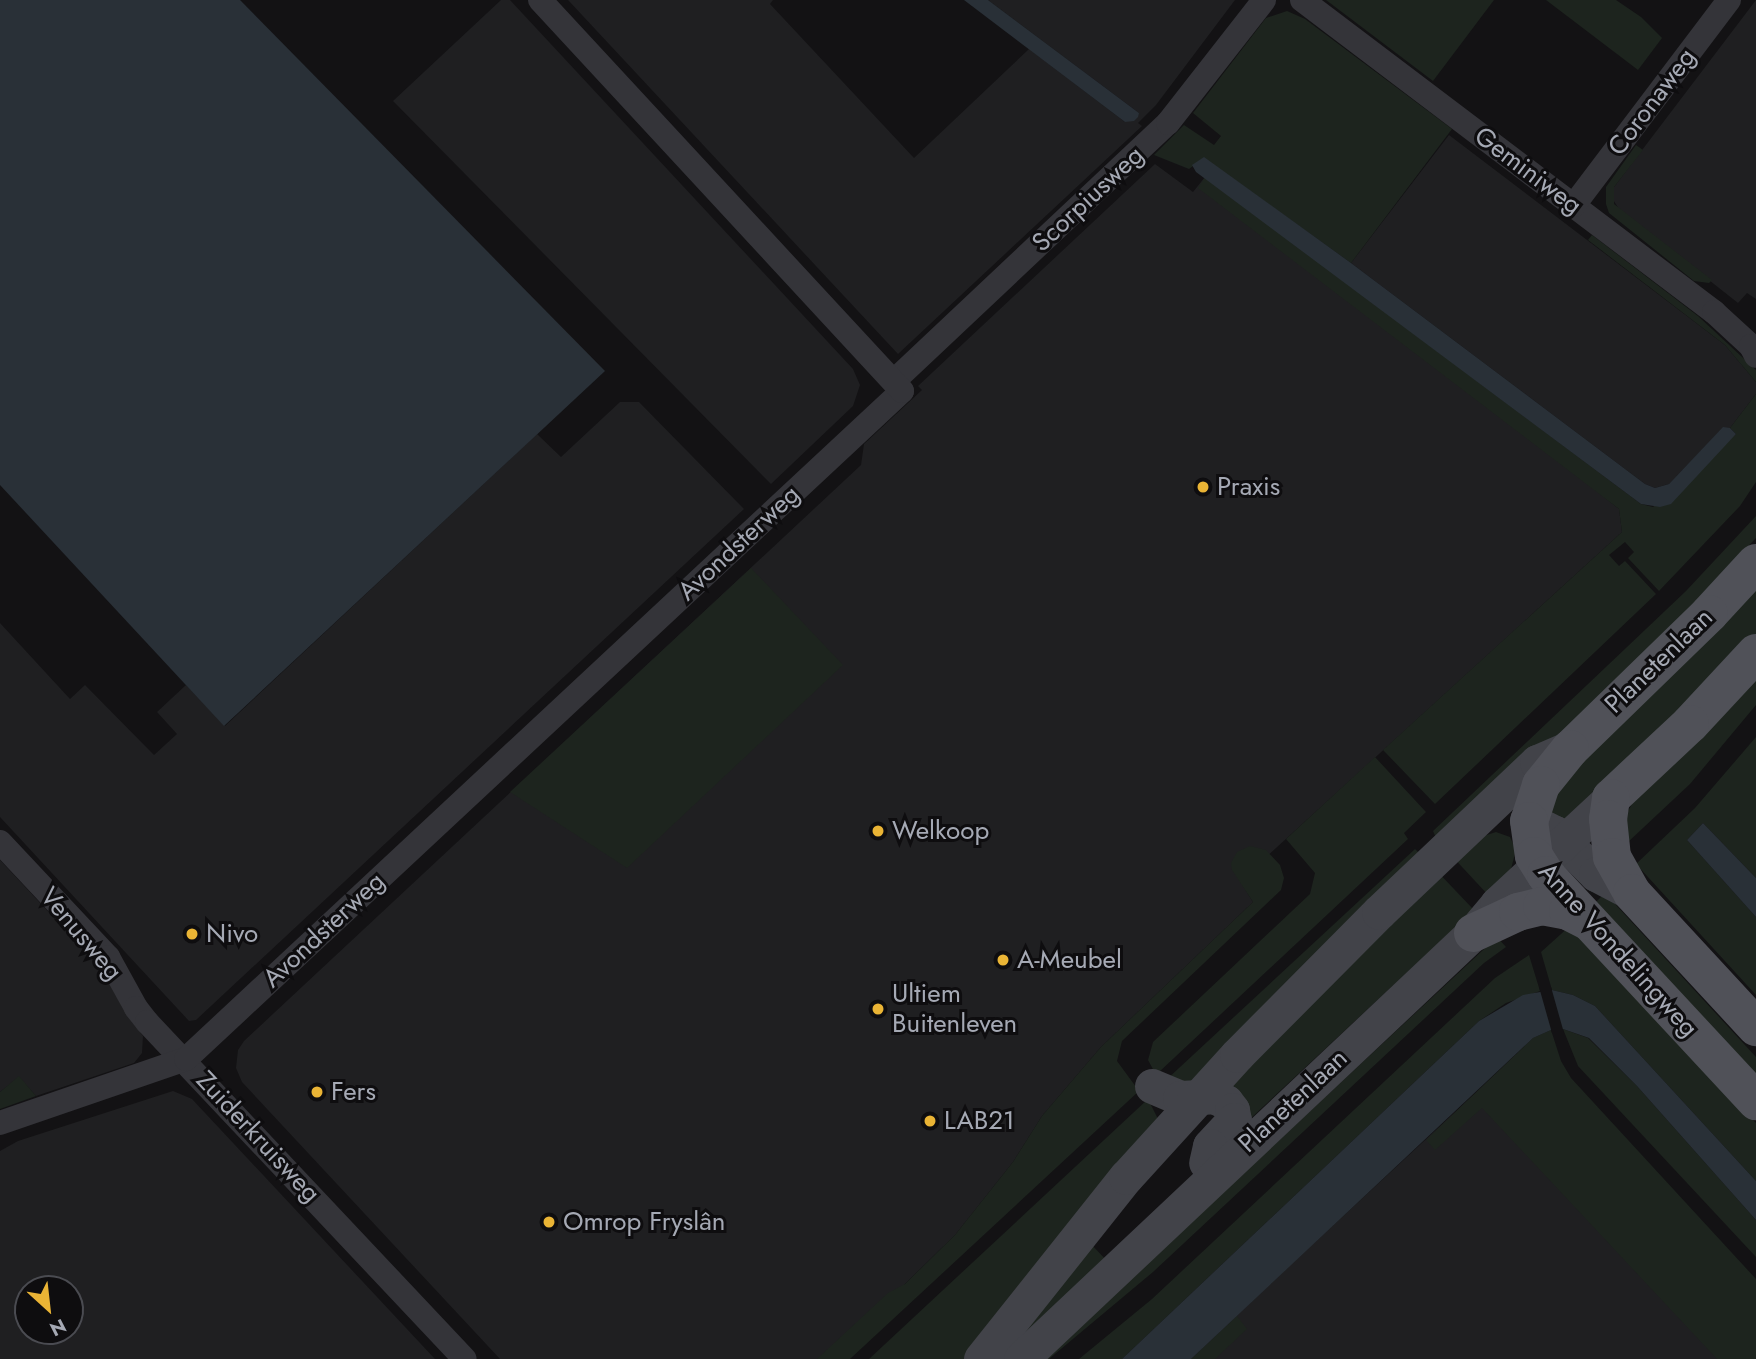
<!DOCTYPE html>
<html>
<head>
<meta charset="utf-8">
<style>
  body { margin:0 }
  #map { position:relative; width:1756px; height:1359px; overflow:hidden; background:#131214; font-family:Jost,sans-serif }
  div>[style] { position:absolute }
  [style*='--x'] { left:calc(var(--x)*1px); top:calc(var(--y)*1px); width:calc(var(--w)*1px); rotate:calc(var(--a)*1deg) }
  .built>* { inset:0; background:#1f1f21 }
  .green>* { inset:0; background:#1d241e }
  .water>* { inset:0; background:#293037 }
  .pier>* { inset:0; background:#131214 }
  .street>* { height:24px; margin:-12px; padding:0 12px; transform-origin:12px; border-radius:12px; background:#343439 }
  .secondary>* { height:35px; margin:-17.5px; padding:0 17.5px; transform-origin:17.5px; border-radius:17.5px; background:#424349 }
  .primary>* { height:38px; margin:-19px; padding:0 19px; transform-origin:19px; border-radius:19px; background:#505158 }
  .dots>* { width:19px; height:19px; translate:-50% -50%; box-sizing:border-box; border:4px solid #0e0d0f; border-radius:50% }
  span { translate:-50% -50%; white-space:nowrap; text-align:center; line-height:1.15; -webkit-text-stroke:6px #0e0d0f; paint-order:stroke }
  .street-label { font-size:26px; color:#a5a9b4 }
  .poi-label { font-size:26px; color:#a5a9b4 }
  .left { translate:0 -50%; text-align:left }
  .north { position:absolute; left:14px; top:1275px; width:70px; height:70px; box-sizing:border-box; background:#0e0d0f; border:2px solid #4a4b51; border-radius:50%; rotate:153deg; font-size:19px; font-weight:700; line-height:28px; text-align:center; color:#a5a9b4 }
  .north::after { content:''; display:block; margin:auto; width:24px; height:32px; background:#eab435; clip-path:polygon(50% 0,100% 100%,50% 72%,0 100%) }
</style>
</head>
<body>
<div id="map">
  <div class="built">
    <div style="clip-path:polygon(501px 0,510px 0,853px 369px,860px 385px,853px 406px,771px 484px,393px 101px)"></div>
    <div style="clip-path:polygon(568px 0,773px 0,770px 4px,914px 158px,1029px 49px,1125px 122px,1139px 113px,988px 0,1235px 0,1156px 105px,1138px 123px,1142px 126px,898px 354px)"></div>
    <div style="clip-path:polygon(1756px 0,1756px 299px,1747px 293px,1738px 303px,1619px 209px,1612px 198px,1614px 187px)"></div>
    <div style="clip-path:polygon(1449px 135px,1725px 345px,1756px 382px,1756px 394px,1730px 428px,1723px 428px,1669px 484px,1655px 488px,1645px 484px,1351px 263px)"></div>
    <div style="clip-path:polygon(1155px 164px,1193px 192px,1205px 177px,1619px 509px,1622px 532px,1240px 881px,1253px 902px,1101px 1047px,1042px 1116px,1013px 1162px,955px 1235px,828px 1359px,500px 1359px,242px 1082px,236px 1068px,238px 1050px,244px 1041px,861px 465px,864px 444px,922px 390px,918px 386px)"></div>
    <div style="clip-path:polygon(620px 402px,639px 402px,744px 509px,196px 1020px,189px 1021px,0 817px,0 623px,70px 699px,85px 685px,154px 755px,177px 734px,157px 712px,186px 685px,225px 726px,537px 434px,561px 457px)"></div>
    <div style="clip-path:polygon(0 860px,99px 966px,111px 984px,123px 1009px,143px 1036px,142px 1053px,134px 1063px,36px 1096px,19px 1077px,0 1092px)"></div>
    <div style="clip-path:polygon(1507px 1064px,1756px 1359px,1191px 1359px,1284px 1271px)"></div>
    <div style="clip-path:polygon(evenodd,173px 1091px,192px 1099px,435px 1359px,0 1359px,0 1151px,18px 1141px,173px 1091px,70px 1289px,70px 1331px,28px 1331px,28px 1289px,70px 1289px)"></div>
  </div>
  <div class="green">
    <div style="clip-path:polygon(1326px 0,1494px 0,1433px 81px)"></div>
    <div style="clip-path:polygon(1546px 0,1616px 0,1641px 17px,1662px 38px,1638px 70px)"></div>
    <div style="clip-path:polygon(1287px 11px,1305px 19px,1452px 129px,1351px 263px,1204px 158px,1189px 169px,1154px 155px,1184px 125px,1214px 145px,1221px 136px,1193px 113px,1266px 18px)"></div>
    <div style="clip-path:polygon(1636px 145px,1643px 150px,1614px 187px,1614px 204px,1712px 280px,1709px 283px,1694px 281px,1609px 213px,1606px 204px,1606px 187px)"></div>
    <div style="clip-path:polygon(1205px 177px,1641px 504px,1653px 507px,1736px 434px,1730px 428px,1756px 394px,1756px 482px,1740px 506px,1659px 591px,1628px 558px,1634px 552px,1625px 542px,1609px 555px,1619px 566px,1625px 561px,1656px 594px,1435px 804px,1383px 750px,1622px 532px,1619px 509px,1198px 188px)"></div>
    <div style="clip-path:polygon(1592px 235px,1698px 316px,1756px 370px,1756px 382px,1725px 345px,1588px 240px)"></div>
    <div style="clip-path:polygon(1756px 516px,1756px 538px,1691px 606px,1564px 731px,1437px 840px,1433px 831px,1686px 591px)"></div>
    <div style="clip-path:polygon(751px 568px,843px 665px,627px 868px,510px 792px)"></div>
    <div style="clip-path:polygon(1756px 588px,1756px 636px,1565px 820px,1552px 814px,1552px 793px)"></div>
    <div style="clip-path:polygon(1756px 677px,1756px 705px,1690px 784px,1627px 843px,1623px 827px,1628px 811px,1636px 797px)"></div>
    <div style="clip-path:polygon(1756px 737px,1756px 878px,1703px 823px,1687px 840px,1756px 917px,1756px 995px,1636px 864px,1695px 808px)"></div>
    <div style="clip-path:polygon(1375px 757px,1426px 812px,1404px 833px,1408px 839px,1158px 1073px,1154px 1071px,1148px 1060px,1153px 1042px,1310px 894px,1315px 873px,1286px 839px)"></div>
    <div style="clip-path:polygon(1496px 832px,1510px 837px,1516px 850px,1511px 869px,1489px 896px,1450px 854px,1471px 840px)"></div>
    <div style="clip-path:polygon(1250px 846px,1266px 850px,1280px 865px,1284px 878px,1281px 890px,1122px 1041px,1117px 1061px,1139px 1091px,850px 1359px,817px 1359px,888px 1293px,905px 1284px,955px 1235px,1013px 1162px,1042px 1116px,1101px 1047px,1253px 902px,1232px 870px,1231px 863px,1237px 852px)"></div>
    <div style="clip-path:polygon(1415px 849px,1425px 859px,1195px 1087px,1165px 1081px)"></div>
    <div style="clip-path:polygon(1434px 868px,1474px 910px,1250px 1119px,1221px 1081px)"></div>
    <div style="clip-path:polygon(1605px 893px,1756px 1057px,1756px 1082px,1593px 905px)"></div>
    <div style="clip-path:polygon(1571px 925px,1756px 1123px,1756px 1181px,1595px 1006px,1573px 995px,1552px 990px,1541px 952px)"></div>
    <div style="clip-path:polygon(1497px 937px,1506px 947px,1484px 963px,1153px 1272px,1049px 1359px,1031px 1359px,1249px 1168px)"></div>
    <div style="clip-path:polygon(1529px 955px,1540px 991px,1506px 1003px,1479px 1021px,1122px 1359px,1079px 1359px,1152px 1299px,1495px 978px)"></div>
    <div style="clip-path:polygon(1563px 1029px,1588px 1038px,1637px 1086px,1756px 1220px,1756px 1257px,1578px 1066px)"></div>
    <div style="clip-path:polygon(1551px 1030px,1561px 1061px,1571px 1078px,1756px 1279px,1756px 1359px,1717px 1359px,1482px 1108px,1435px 1150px,1426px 1140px,1533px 1038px)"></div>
    <div style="clip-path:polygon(19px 1076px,36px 1096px,0 1109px,0 1092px)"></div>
    <div style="clip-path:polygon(1148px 1099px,1159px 1121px,971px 1359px,869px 1359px)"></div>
    <div style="clip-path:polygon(1090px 1243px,1109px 1263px,1011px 1359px,990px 1359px)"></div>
    <div style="clip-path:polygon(1237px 1316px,1247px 1329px,1215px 1359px,1191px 1359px)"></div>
  </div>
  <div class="water">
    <div style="clip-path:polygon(0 0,240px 0,605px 371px,224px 726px,0 485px)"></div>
    <div style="clip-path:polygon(964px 0,988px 0,1139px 113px,1138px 117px,1134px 121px,1125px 122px)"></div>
    <div style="clip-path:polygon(1204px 157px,1351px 263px,1645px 484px,1655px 488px,1669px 484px,1723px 427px,1730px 428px,1736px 434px,1671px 504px,1660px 507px,1641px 504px,1196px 172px,1192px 165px)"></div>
    <div style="clip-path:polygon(1703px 823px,1756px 878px,1756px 917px,1687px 840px)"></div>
    <div style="clip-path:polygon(1552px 990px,1573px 995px,1595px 1006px,1756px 1181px,1756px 1220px,1637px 1086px,1589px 1038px,1563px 1029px,1551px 1030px,1533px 1038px,1191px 1359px,1122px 1359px,1479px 1021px,1523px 995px)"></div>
  </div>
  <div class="pier">
    <div style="clip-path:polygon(1539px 987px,1551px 987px,1564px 1033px,1552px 1033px)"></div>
  </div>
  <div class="street">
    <div style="--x:1302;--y:0;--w:517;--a:37.14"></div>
    <div style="--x:1714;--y:312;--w:50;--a:42.6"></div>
    <div style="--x:1751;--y:346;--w:11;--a:63"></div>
    <div style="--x:1574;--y:205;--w:257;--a:-52.9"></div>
    <div style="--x:894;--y:381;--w:376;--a:-43.3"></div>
    <div style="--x:1168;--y:123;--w:156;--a:-52"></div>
    <div style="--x:0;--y:842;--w:158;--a:46.8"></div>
    <div style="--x:108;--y:957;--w:58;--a:61.2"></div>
    <div style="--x:136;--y:1008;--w:18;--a:52"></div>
    <div style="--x:147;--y:1022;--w:463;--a:46.7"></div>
    <div style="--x:0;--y:1123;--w:197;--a:-19"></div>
    <div style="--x:186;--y:1059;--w:979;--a:-43.01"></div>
    <div style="--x:902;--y:391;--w:533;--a:-132.79"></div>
  </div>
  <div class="secondary">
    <div style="--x:1545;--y:828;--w:11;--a:27"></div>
    <div style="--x:1555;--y:833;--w:58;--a:45"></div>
    <div style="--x:1596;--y:874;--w:41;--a:27.8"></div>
    <div style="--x:1152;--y:1086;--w:30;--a:23"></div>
    <div style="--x:1180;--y:1098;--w:34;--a:-3"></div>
    <div style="--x:1214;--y:1096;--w:13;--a:27"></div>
    <div style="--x:1226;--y:1102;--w:10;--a:53"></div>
    <div style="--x:1232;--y:1110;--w:10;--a:79"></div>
    <div style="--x:1234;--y:1120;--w:35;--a:133"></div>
    <div style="--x:1210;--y:1146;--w:17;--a:103"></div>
    <div style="--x:981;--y:1359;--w:233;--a:-51.5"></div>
    <div style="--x:1126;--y:1177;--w:165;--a:-47.7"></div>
    <div style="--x:1237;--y:1055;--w:202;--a:-45.2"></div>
    <div style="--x:1379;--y:912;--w:218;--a:-43.5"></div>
    <div style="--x:1537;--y:762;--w:34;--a:-23"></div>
    <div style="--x:1021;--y:1359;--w:621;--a:-43.3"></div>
    <div style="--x:1473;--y:933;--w:38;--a:-50"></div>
    <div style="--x:1497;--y:904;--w:156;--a:-42.9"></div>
  </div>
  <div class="primary">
    <div style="--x:1756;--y:563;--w:69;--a:132.7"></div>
    <div style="--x:1709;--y:614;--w:194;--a:135.8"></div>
    <div style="--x:1570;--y:749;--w:46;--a:128.9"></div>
    <div style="--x:1541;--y:785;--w:38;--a:108"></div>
    <div style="--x:1529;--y:821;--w:35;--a:82"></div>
    <div style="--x:1534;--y:856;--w:22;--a:58"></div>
    <div style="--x:1546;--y:875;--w:309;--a:47.1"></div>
    <div style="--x:1756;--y:653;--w:97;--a:132.9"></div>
    <div style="--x:1690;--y:724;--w:108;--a:136.9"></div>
    <div style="--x:1611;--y:798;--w:21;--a:98"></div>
    <div style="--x:1608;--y:819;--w:38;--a:84"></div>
    <div style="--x:1612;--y:857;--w:41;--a:60.9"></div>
    <div style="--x:1632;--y:893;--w:183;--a:47.2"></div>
    <div style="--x:1473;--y:933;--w:50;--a:-25"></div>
    <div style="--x:1518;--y:912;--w:25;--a:-14"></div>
    <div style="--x:1542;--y:906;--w:26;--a:11"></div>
    <div style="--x:1568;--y:911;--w:22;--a:27"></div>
  </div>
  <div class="dots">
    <div style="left:1203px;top:487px;background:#eab435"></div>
    <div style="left:878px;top:831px;background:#eab435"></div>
    <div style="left:192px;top:934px;background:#eab435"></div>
    <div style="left:1003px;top:960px;background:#eab435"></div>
    <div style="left:878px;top:1009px;background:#eab435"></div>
    <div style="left:317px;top:1092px;background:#eab435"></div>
    <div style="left:930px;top:1121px;background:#eab435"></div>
    <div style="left:549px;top:1222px;background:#eab435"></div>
  </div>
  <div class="street-label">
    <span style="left:1652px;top:102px;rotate:-53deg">Coronaweg</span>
    <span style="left:1528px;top:171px;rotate:37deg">Geminiweg</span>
    <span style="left:1088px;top:199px;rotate:-43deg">Scorpiusweg</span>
    <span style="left:739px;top:543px;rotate:-43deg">Avondsterweg</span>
    <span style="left:1659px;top:661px;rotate:-44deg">Planetenlaan</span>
    <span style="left:324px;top:930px;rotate:-43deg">Avondsterweg</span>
    <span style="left:81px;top:934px;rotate:50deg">Venusweg</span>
    <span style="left:1618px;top:950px;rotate:48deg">Anne Vondelingweg</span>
    <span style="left:1293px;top:1101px;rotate:-43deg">Planetenlaan</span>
    <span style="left:258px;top:1137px;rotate:47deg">Zuiderkruisweg</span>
  </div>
  <div class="poi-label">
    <span class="left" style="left:1217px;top:487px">Praxis</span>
    <span class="left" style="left:892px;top:831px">Welkoop</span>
    <span class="left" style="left:206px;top:934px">Nivo</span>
    <span class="left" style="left:1017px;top:960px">A-Meubel</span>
    <span class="left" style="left:892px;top:1009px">Ultiem<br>Buitenleven</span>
    <span class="left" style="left:331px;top:1092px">Fers</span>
    <span class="left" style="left:944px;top:1121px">LAB21</span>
    <span class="left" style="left:563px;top:1222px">Omrop Fryslân</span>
  </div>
  <div class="north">N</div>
</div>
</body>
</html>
